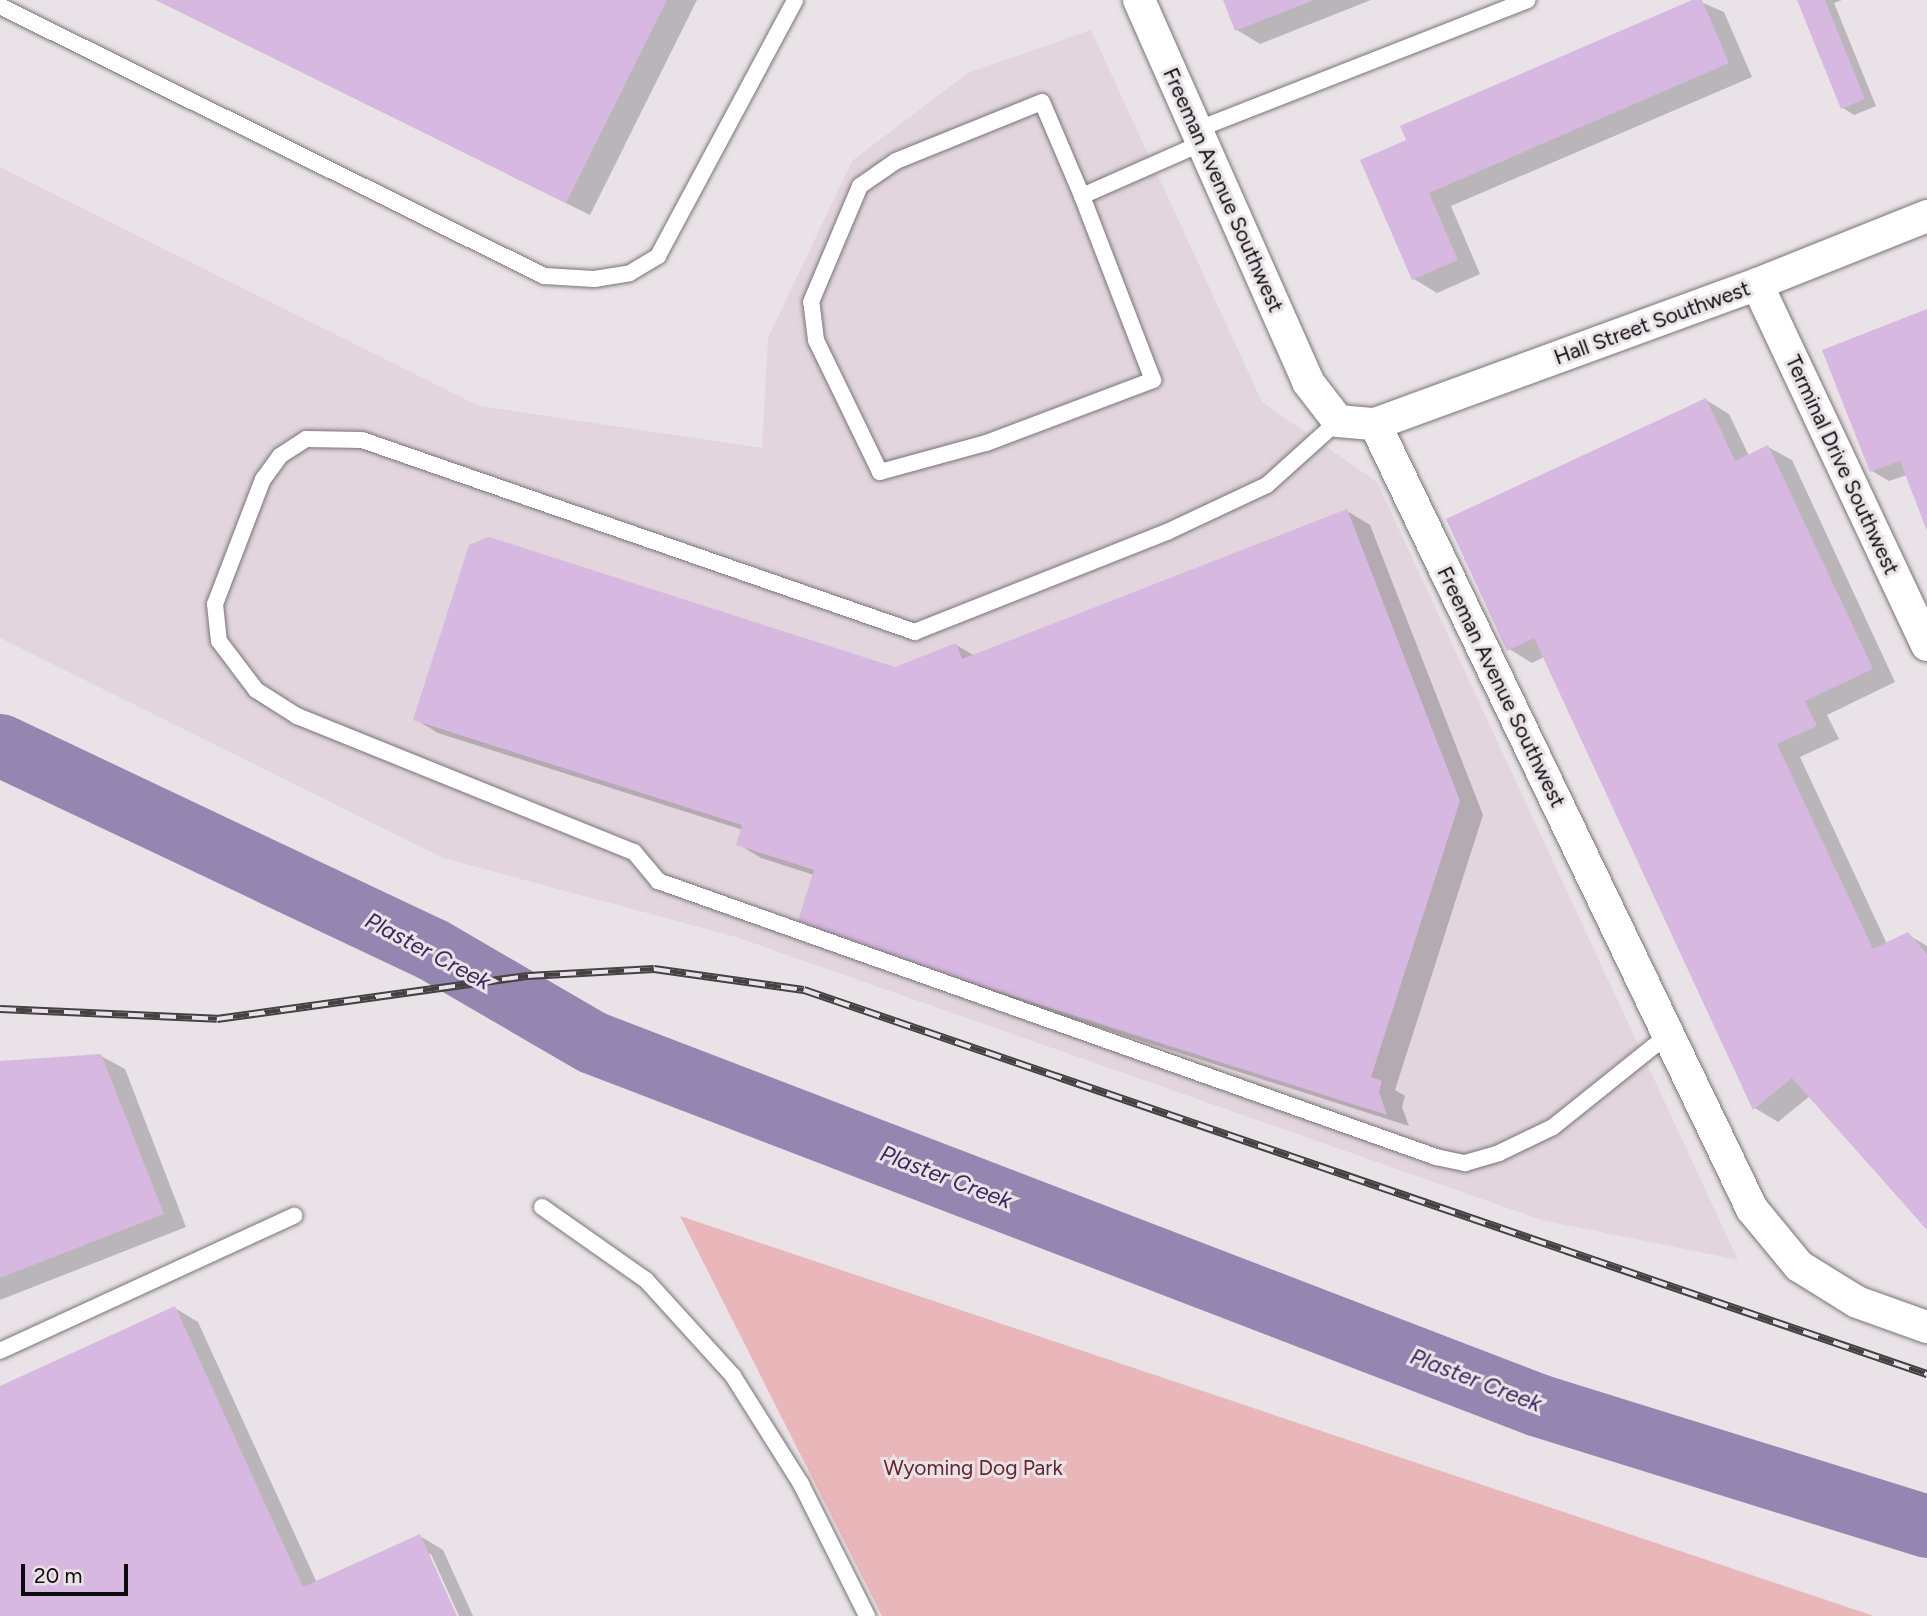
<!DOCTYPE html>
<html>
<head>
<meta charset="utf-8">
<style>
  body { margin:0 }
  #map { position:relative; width:1927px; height:1616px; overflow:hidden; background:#e9e3e7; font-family:Figtree,sans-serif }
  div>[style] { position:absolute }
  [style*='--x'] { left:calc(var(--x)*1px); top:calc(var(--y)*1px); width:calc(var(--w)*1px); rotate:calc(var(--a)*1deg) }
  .built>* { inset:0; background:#e2d5de }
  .green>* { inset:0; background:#e9b6b9 }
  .shadow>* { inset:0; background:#0003 }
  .river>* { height:63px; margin:-31.5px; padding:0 31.5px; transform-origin:31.5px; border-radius:31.5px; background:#9486b1 }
  .building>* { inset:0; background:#d7b8e0 }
  .roads { filter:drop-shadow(0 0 2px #797477) drop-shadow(0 0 2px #797477) }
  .service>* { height:16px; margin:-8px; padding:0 8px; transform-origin:8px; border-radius:8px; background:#fff }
  .minor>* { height:32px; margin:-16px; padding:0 16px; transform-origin:16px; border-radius:16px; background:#fff }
  .rail>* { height:8px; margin-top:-4px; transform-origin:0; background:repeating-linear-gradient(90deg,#e9e3e7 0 16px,#444143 0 32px); box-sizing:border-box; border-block:2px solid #444143 }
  span { translate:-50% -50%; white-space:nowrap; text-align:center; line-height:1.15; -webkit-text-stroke:6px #e9e3e7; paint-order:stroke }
  .street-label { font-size:21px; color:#0d0b0d }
  .park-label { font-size:21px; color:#66242d }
  .water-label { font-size:23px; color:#3c265d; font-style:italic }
  .scale { position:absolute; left:21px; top:1564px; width:107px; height:32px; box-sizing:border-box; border:4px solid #0d0b0d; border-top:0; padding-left:9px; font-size:21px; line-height:24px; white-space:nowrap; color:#0d0b0d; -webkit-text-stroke:5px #e9e3e7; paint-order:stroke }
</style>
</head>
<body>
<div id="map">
  <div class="built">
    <div style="clip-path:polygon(1091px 30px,1262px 402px,1377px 482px,1738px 1260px,1542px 1220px,736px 937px,443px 858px,0 638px,0 167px,479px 406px,762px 448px,768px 338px,852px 161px,968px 73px)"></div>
  </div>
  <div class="green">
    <div style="clip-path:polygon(680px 1216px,1874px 1616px,882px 1616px)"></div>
  </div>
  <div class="shadow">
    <div style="clip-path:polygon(156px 0,697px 0,590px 215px)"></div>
    <div style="clip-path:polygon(1225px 0,1371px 0,1260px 44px,1237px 30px)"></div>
    <div style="clip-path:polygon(1696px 0,1724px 12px,1752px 77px,1451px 206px,1480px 274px,1437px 293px,1414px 279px,1408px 141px)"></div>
    <div style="clip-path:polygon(1799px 0,1842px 0,1834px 3px,1876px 106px,1854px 115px,1843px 108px)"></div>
    <div style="clip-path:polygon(1927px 311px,1927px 527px,1907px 475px,1889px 481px,1872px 471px)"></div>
    <div style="clip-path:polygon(1706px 400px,1729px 414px,1749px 456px,1768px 447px,1792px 460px,1895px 682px,1827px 715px,1839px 739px,1800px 757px,1887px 944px,1907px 934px,1927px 946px,1927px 1228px,1810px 1096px,1778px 1122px,1755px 1108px,1544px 657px,1532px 663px,1509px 649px)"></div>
    <div style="clip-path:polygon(1347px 511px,1370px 525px,1483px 815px,1395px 1090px,1405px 1096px,1402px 1107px,1409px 1126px,821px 939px,814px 875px,761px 858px,738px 844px,743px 830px,438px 733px,415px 719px,895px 669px,956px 645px,975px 656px)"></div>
    <div style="clip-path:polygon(101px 1056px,125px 1069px,186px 1227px,0 1300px,0 1062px)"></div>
    <div style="clip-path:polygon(175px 1308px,198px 1322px,317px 1583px,420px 1536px,443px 1550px,473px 1616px,459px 1616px,431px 1554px,427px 1554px,455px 1616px,0 1616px,0 1388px)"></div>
  </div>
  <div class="river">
    <div style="--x:0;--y:745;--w:478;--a:25.3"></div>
    <div style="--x:432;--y:949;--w:185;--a:30.2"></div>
    <div style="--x:592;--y:1042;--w:1013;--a:20.99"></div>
    <div style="--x:1538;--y:1405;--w:407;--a:17.3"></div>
  </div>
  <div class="building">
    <div style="clip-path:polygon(156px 0,667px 0,566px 203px)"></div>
    <div style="clip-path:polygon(1223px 0,1314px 0,1235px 31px)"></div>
    <div style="clip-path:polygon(1692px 0,1702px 0,1729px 63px,1429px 193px,1458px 260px,1412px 280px,1360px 160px,1406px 140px,1400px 126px)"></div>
    <div style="clip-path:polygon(1797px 0,1825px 0,1865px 99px,1841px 109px)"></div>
    <div style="clip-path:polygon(1927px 309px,1927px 531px,1900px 461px,1870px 472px,1822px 350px)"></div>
    <div style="clip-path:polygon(1706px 398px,1735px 461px,1768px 445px,1873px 669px,1805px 701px,1817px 726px,1777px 744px,1873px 949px,1908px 932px,1927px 954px,1927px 1230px,1792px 1078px,1753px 1110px,1534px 638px,1507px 651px,1446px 519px)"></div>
    <div style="clip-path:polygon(1347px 509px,1460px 801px,1371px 1077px,1382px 1081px,1379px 1092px,1387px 1115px,796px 927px,814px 870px,736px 845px,742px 825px,413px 720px,469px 545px,489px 537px,895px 667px,956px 643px,962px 659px)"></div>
    <div style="clip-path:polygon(101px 1054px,164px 1214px,0 1278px,0 1061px)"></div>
    <div style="clip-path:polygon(175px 1306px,303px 1587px,420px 1534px,457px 1616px,0 1616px,0 1386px)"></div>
  </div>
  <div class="roads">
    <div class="service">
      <div style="--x:0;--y:6;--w:607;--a:26.4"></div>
      <div style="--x:544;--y:276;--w:50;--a:3.4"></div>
      <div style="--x:594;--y:279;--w:36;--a:-9"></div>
      <div style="--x:630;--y:273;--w:33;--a:-31"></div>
      <div style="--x:658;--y:256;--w:290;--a:-61.8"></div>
      <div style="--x:1196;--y:130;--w:356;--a:-21.4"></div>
      <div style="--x:1082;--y:196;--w:197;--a:68.9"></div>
      <div style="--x:1153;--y:380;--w:178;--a:159.3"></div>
      <div style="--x:986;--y:443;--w:110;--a:164.7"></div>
      <div style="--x:880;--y:472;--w:147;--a:-115.9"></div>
      <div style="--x:816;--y:340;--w:38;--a:-97"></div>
      <div style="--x:811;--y:302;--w:126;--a:-67.1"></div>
      <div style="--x:860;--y:186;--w:44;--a:-34.8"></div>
      <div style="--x:896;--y:161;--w:157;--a:-22"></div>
      <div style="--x:1042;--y:102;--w:102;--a:66.9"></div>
      <div style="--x:1082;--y:196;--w:131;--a:-23.8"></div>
      <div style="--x:1338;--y:421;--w:96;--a:138"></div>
      <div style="--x:1267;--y:485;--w:110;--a:154.8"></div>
      <div style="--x:1167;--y:532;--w:271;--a:158.4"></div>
      <div style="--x:915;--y:632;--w:585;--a:-160.85"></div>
      <div style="--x:362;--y:440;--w:56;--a:-179"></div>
      <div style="--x:306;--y:439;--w:31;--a:147"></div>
      <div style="--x:280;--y:456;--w:29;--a:126"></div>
      <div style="--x:263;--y:479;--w:134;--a:111"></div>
      <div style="--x:215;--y:604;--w:37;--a:84"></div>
      <div style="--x:219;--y:641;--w:61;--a:52.9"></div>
      <div style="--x:256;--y:690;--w:49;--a:32.4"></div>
      <div style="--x:297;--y:716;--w:363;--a:22"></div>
      <div style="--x:634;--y:852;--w:38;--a:50"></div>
      <div style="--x:658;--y:881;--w:826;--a:19.53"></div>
      <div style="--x:1436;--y:1157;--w:30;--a:12"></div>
      <div style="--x:1465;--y:1163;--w:35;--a:-16"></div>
      <div style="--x:1499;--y:1153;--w:60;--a:-25.7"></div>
      <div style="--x:1553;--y:1127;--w:147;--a:-38.7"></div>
      <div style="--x:542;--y:1207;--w:127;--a:35.1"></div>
      <div style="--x:646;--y:1280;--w:130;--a:47.8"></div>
      <div style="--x:733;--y:1376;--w:128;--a:57.8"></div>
      <div style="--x:801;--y:1484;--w:148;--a:63.4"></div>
      <div style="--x:0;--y:1351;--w:324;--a:-24.7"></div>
    </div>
    <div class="minor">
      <div style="--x:1139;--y:0;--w:418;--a:66.1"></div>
      <div style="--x:1308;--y:382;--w:49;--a:52.4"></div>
      <div style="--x:1338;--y:421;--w:37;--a:5"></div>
      <div style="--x:1375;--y:424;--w:407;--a:-20.1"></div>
      <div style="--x:1757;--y:284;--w:183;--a:-21.8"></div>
      <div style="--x:1757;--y:284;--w:399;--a:64.8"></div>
      <div style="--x:1375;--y:424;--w:871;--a:64.35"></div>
      <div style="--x:1752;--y:1209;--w:74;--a:50.5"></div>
      <div style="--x:1799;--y:1266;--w:68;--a:31.8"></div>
      <div style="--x:1857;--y:1302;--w:74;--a:19.7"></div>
    </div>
  </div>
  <div class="rail">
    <div style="--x:0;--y:1009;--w:217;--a:2.6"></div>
    <div style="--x:217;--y:1019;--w:314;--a:-7.9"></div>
    <div style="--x:528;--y:976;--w:126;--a:-3.2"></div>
    <div style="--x:654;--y:969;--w:151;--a:8"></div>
    <div style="--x:804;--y:990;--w:1187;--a:18.88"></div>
  </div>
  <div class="street-label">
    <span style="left:1223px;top:190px;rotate:66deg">Freeman Avenue Southwest</span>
    <span style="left:1652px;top:323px;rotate:-20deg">Hall Street Southwest</span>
    <span style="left:1842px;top:465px;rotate:65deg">Terminal Drive Southwest</span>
    <span style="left:1501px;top:687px;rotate:64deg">Freeman Avenue Southwest</span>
  </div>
  <div class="park-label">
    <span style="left:973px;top:1468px">Wyoming Dog Park</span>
  </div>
  <div class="water-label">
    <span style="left:428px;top:951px;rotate:28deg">Plaster Creek</span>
    <span style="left:946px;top:1177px;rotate:21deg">Plaster Creek</span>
    <span style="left:1476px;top:1380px;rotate:21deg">Plaster Creek</span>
  </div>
  <div class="scale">20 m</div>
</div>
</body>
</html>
